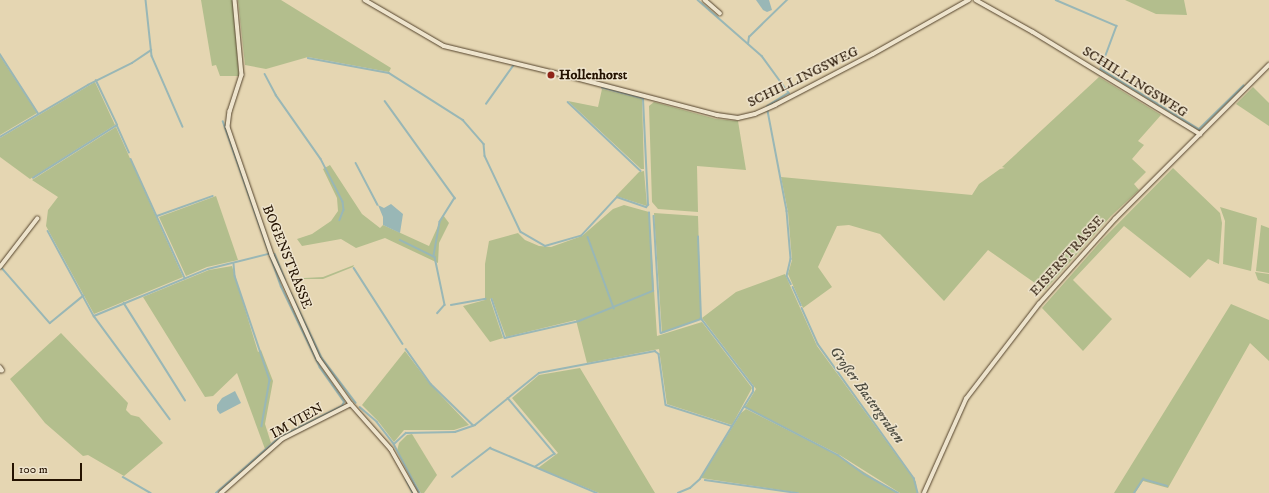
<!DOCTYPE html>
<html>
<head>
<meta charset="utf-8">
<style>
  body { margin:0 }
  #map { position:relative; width:1269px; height:493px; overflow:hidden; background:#e5d6b2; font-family:"IM FELL DW Pica",serif }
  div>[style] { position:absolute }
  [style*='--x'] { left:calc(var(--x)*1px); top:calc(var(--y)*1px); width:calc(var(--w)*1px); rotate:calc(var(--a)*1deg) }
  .green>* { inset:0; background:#b3be8d }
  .water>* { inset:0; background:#99b7b6 }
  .stream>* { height:1.5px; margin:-0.75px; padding:0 0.75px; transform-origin:0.75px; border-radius:0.75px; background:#99b7b6 }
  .roads { filter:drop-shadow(0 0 1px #54432c) drop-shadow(0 0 1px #54432c) }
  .street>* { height:3.5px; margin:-1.75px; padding:0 1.75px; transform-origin:1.75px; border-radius:1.75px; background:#eee4cd }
  .dots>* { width:11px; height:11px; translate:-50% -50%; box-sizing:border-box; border:2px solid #eee4cd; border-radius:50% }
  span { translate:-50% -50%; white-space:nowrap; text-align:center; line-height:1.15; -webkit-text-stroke:3px #eee4cd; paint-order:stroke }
  .poi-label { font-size:14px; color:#241200; font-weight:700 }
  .left { translate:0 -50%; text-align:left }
  .street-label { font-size:14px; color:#241200 }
  .water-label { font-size:15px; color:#4d4c40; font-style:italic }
  .scale { position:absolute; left:12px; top:463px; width:70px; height:18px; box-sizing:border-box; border:2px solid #241200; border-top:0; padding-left:5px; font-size:12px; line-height:14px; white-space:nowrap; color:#241200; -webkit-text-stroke:3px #eee4cd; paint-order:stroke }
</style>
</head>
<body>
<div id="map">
  <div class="green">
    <div style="clip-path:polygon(201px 0,233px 0,239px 76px,220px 76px,216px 65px,212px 66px)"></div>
    <div style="clip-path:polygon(238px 0,281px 0,391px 68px,389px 72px,308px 57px,266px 69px,245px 65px)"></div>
    <div style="clip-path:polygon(1125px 0,1184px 0,1187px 15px,1156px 14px)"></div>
    <div style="clip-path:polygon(0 56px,37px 113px,0 135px)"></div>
    <div style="clip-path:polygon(1099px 77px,1161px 115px,1138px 141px,1144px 145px,1132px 159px,1146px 172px,1134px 184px,1139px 190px,1111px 216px,1045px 290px,988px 250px,944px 301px,880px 234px,849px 225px,837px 226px,818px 267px,832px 287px,803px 308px,788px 274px,792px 260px,788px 212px,781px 177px,972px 195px,979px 184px,1000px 169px,1005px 168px,1002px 167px)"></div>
    <div style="clip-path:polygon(95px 82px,115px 125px,30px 179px,0 157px,0 138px)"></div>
    <div style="clip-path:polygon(1253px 87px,1269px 103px,1269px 126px,1236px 104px)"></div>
    <div style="clip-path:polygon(602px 89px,642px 99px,644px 169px,641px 169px,568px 101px,598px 107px)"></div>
    <div style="clip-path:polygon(654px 102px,716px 119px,738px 121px,746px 170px,697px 166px,698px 212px,658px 209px,652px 202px,649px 106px)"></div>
    <div style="clip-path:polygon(116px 127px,183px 277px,94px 314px,46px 226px,48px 210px,58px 197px,32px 180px)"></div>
    <div style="clip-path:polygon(330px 165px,362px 214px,380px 228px,383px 225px,429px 246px,443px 215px,449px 223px,439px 243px,438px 263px,385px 238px,356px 248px,341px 239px,302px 246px,297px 239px,312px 234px,331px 221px,338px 211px,337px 198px,323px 169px)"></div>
    <div style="clip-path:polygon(1173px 168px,1220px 213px,1222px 223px,1219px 264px,1208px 259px,1190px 278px,1124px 226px,1073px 280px,1112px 319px,1083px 351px,1042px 308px,1102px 240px)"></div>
    <div style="clip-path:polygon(644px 171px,647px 206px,616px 196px,639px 172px)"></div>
    <div style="clip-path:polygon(216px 196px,238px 260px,207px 267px,186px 276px,159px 217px)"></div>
    <div style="clip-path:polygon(624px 205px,649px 212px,657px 336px,702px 322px,752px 388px,732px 425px,667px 404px,659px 349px,587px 363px,576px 320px,506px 337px,492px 298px,490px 299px,503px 338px,490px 342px,463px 306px,485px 300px,485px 264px,489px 241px,518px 233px,525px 240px,539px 246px,551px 247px,582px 236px,613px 209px)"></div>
    <div style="clip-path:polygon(1220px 207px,1257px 218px,1251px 271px,1223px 264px,1225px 221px)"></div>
    <div style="clip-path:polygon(654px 213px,698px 216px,701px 319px,662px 333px)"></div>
    <div style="clip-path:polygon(1261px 225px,1269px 228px,1269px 273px,1256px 271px)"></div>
    <div style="clip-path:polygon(354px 265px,353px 267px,323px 279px,286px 279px,323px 277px)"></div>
    <div style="clip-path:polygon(232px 266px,258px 352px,261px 350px,273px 381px,265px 424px,271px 443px,265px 449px,237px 373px,213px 396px,205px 397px,143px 297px,209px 270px)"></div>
    <div style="clip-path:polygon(1255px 272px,1269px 274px,1269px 284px,1258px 280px)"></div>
    <div style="clip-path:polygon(785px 274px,817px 346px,916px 482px,917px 493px,900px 493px,838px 454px,745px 407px,756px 389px,702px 318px,736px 292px)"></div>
    <div style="clip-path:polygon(1231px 304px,1269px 320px,1269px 361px,1250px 343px,1168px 488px,1143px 481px,1135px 493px,1114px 493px)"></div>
    <div style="clip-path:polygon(61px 333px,128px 403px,126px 410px,131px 415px,139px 417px,163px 443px,124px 476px,88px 455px,83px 456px,45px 423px,10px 379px)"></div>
    <div style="clip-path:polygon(405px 351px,430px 384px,469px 425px,454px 430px,404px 430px,394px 442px,378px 421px,362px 405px)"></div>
    <div style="clip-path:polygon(580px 368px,655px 493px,599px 493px,538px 468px,558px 453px,512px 398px,539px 375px)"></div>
    <div style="clip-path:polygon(746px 409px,837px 455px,897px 493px,800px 493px,701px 478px,741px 413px)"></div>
    <div style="clip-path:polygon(412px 434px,437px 475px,424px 493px,421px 493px,397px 451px,399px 443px,407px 435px)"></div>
  </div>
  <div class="water">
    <div style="clip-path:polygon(756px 0,769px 0,772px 10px,767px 12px,763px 10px)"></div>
    <div style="clip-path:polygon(391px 204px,403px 214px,400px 233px,383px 225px,383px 217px,378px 205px,384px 208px)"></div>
    <div style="clip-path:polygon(235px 391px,241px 403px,220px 414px,217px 410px,217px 405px,222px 398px)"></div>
  </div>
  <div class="stream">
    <div style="--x:146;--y:0;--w:56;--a:83.9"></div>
    <div style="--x:152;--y:56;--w:77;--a:66.4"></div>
    <div style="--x:698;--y:0;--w:85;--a:41.2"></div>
    <div style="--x:762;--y:56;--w:46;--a:53.9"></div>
    <div style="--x:789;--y:93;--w:25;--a:148"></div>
    <div style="--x:1056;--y:0;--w:66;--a:23.1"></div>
    <div style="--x:1117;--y:26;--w:46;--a:110.4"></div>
    <div style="--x:1101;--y:69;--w:115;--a:31.5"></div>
    <div style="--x:1199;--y:129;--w:62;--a:-44.3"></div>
    <div style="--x:748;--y:44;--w:7;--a:-82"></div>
    <div style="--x:749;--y:37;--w:53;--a:-44.2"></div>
    <div style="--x:0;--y:54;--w:70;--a:57.2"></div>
    <div style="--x:308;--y:58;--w:82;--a:10.5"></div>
    <div style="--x:389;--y:73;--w:88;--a:32.4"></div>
    <div style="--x:463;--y:120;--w:32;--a:49"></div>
    <div style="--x:484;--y:144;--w:12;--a:85"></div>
    <div style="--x:485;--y:156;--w:84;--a:64.7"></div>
    <div style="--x:521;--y:232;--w:28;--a:30"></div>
    <div style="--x:545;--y:246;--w:37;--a:-16"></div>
    <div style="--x:581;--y:236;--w:53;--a:-47.3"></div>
    <div style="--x:617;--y:197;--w:31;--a:19"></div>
    <div style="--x:646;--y:207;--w:3;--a:-45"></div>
    <div style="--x:648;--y:205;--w:106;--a:-92.7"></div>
    <div style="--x:643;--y:99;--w:42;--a:-165"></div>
    <div style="--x:265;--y:74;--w:24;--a:62"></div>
    <div style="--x:276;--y:95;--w:78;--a:54.9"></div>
    <div style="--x:321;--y:159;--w:48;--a:62.9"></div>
    <div style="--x:343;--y:202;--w:8;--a:83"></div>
    <div style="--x:344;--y:210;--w:11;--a:112"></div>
    <div style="--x:385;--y:101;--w:120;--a:54.2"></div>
    <div style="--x:455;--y:198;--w:28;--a:122"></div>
    <div style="--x:440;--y:222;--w:35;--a:100"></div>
    <div style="--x:568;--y:102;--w:100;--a:43.4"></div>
    <div style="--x:486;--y:104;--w:47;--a:-54.6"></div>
    <div style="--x:768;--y:111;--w:102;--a:79.2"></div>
    <div style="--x:787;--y:211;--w:48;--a:85.2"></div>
    <div style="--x:791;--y:259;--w:17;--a:103"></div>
    <div style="--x:787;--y:276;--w:9;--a:63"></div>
    <div style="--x:117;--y:125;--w:30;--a:66"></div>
    <div style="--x:0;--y:137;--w:102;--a:-30.6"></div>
    <div style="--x:88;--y:85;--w:49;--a:-26.6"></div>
    <div style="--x:132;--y:63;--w:23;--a:-34"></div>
    <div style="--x:131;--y:159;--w:131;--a:65.6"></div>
    <div style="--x:356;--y:163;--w:47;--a:62.4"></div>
    <div style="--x:33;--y:178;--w:99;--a:-32.2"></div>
    <div style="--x:117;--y:125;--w:49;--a:-115.5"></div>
    <div style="--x:157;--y:216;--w:59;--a:-19.7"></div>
    <div style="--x:654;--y:216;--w:117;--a:86.6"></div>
    <div style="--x:661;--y:333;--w:42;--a:-19.3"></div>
    <div style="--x:48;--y:231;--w:97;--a:61.6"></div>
    <div style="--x:94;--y:316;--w:128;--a:53.6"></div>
    <div style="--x:588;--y:237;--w:76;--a:69.9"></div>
    <div style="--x:400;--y:240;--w:39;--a:26"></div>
    <div style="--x:435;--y:257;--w:49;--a:78.2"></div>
    <div style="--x:445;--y:305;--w:11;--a:131"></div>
    <div style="--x:275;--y:254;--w:27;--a:68"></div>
    <div style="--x:234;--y:264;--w:12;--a:85"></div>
    <div style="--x:235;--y:276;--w:110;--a:71.4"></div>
    <div style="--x:270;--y:380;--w:47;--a:99.9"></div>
    <div style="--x:2;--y:268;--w:73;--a:48.9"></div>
    <div style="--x:50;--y:323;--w:43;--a:-39.3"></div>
    <div style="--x:354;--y:268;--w:90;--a:57.2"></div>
    <div style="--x:793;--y:287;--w:20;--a:66"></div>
    <div style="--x:291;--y:293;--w:72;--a:64.5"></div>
    <div style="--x:322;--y:358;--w:56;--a:52.9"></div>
    <div style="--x:492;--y:299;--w:41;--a:71.6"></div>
    <div style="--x:505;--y:338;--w:76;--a:-12.9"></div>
    <div style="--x:579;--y:321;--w:80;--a:-22.1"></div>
    <div style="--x:653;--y:291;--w:78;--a:-92.9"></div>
    <div style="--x:124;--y:303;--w:115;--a:57.8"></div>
    <div style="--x:451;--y:305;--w:35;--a:-10"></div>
    <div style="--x:802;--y:308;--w:39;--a:66"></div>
    <div style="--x:818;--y:344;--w:165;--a:54.4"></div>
    <div style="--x:914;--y:478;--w:16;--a:75"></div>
    <div style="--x:94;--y:316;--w:123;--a:-22.4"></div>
    <div style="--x:208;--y:269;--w:62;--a:-14"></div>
    <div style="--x:406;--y:349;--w:43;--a:54.5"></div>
    <div style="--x:431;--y:384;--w:59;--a:44.3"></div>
    <div style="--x:508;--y:398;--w:73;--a:50"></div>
    <div style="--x:555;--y:454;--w:23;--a:146"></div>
    <div style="--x:360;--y:407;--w:23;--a:41"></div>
    <div style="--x:377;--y:422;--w:28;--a:52"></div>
    <div style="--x:394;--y:444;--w:16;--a:-43"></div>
    <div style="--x:406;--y:433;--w:49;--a:-1.2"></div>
    <div style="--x:455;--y:432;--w:21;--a:-19"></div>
    <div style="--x:475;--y:425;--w:82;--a:-39.1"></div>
    <div style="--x:539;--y:373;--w:118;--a:-10.7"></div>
    <div style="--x:655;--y:351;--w:5;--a:37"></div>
    <div style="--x:659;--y:354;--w:51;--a:82.2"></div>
    <div style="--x:666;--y:405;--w:69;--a:17.7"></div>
    <div style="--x:745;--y:407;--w:105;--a:27.3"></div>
    <div style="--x:838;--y:455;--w:32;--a:36"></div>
    <div style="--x:864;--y:474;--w:39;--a:29"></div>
    <div style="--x:394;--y:444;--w:55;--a:62"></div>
    <div style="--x:123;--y:477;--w:32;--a:30"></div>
    <div style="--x:452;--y:477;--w:48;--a:-37.3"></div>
    <div style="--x:490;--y:448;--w:116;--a:22.8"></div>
    <div style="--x:406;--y:479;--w:16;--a:63"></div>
    <div style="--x:705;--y:480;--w:94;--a:8"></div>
    <div style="--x:216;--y:493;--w:85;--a:-41.2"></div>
    <div style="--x:280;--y:437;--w:69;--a:-26.6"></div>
    <div style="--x:342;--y:406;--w:4;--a:-63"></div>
    <div style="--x:344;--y:402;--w:42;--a:-125.2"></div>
    <div style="--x:320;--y:368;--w:90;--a:-115.7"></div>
    <div style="--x:281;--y:287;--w:175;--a:-109.4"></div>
    <div style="--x:678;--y:493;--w:13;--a:-23"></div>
    <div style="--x:690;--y:488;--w:13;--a:-42"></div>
    <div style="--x:700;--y:479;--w:102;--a:-58.7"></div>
    <div style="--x:753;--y:392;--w:5;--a:-90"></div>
    <div style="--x:753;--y:387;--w:86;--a:-127.4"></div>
    <div style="--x:701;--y:319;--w:82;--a:-92.1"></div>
    <div style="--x:1134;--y:493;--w:17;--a:-57"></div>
    <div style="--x:1143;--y:479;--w:25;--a:16"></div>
  </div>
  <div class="roads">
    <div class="street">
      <div style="--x:235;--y:0;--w:75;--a:84.7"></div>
      <div style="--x:242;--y:75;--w:38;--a:108"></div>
      <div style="--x:230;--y:111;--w:16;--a:97"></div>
      <div style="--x:228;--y:127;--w:135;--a:71"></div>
      <div style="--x:272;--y:255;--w:114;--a:65.7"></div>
      <div style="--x:319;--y:359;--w:55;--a:54.6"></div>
      <div style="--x:351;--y:404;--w:60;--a:48.4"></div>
      <div style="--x:391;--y:449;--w:51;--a:60.4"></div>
      <div style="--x:365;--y:0;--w:91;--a:30.2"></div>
      <div style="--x:444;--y:46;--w:136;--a:13.6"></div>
      <div style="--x:576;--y:78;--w:146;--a:14.7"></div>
      <div style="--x:717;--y:115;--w:21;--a:8"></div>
      <div style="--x:738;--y:118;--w:17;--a:-13"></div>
      <div style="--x:755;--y:114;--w:22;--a:-24"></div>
      <div style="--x:775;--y:105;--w:110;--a:-27.5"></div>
      <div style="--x:873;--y:54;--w:110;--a:-29.4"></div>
      <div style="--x:705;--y:0;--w:20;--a:41"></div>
      <div style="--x:976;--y:0;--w:65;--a:29.3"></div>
      <div style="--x:1033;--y:32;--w:196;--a:31.4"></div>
      <div style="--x:0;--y:267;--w:61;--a:-52.4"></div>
      <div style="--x:0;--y:367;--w:4;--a:56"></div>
      <div style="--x:2;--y:370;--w:2;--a:153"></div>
      <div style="--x:221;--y:493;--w:81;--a:-41.5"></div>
      <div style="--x:282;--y:439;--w:77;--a:-26.9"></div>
      <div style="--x:924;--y:493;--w:103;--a:-65.9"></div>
      <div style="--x:966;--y:399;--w:120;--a:-52.5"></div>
      <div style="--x:1039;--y:304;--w:114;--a:-48.2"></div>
      <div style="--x:1115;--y:219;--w:218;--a:-45"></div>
    </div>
  </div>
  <div class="dots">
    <div style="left:551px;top:75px;background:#8f2418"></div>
  </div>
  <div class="poi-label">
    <span class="left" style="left:559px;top:75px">Hollenhorst</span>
  </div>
  <div class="street-label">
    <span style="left:803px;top:77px;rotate:-26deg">SCHILLINGSWEG</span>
    <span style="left:1135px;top:82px;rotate:32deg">SCHILLINGSWEG</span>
    <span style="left:1067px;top:256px;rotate:-48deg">EISERSTRASSE</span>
    <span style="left:287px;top:257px;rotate:68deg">BOGENSTRASSE</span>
    <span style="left:297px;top:421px;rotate:-29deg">IM VIEN</span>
  </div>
  <div class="water-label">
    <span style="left:867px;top:395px;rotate:54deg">Großer Bastergraben</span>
  </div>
  <div class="scale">100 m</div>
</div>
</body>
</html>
